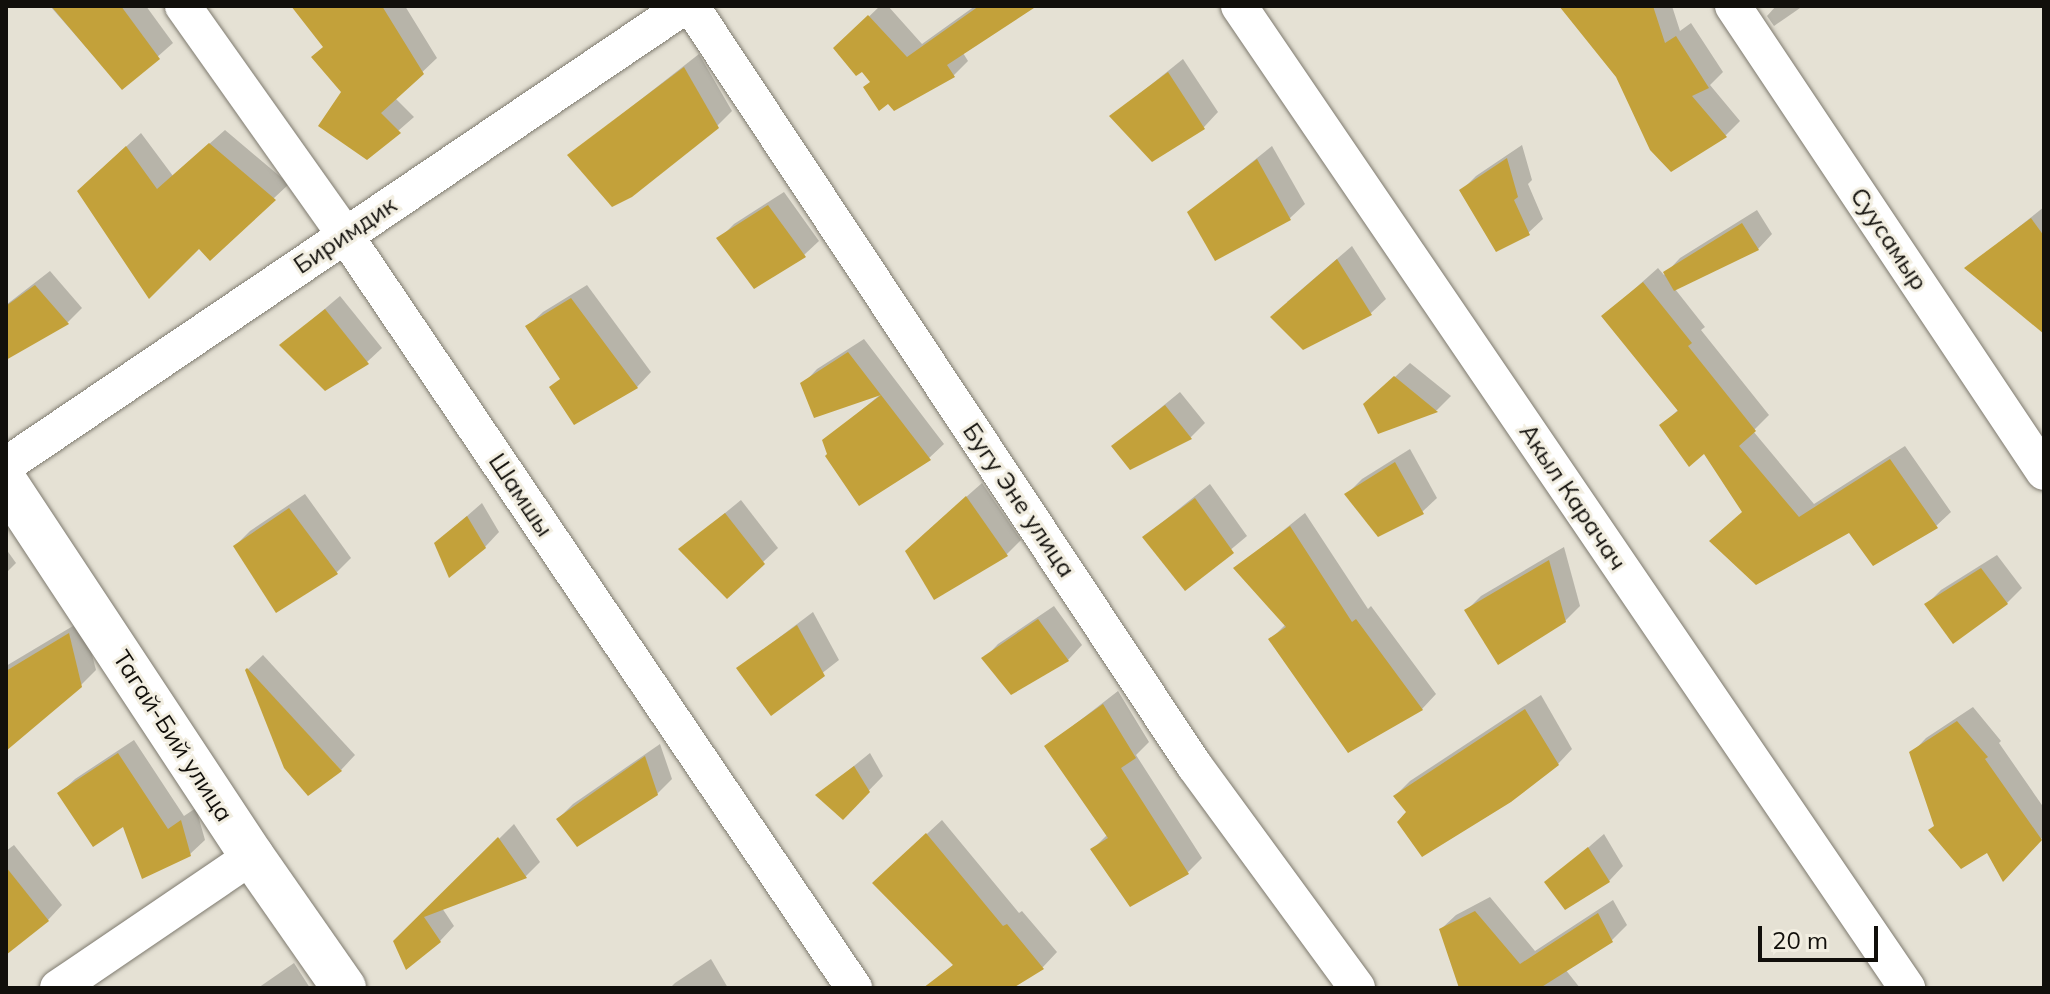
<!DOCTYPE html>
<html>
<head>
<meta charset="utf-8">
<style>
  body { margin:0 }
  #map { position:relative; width:2050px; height:994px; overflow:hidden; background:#e5e1d4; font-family:Mulish,sans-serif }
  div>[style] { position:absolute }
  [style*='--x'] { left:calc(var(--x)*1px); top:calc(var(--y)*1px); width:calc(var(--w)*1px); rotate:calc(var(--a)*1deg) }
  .shadow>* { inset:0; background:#0003 }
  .building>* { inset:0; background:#c3a13a }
  .roads { filter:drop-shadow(0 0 2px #7e7a6f) drop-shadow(0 0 2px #7e7a6f) }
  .minor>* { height:36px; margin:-18px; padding:0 18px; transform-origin:18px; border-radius:18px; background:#fff }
  .tertiary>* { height:44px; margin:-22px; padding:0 22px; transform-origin:22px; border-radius:22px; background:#fff }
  span { translate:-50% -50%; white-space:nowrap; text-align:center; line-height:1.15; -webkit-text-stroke:6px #f2eee1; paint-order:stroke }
  .street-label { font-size:24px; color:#110f0b }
  .frame { position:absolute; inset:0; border:8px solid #110f0b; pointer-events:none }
  .scale { position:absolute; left:1758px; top:926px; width:120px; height:36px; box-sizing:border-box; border:4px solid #110f0b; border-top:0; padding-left:10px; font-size:24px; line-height:28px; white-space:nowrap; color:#110f0b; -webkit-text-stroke:6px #f2eee1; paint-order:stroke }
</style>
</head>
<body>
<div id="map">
  <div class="shadow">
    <div style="clip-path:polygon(50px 6px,146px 6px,173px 43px,122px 88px)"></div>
    <div style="clip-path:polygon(293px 6px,405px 6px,437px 58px,395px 98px,414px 117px,367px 158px,325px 46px)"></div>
    <div style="clip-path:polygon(880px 6px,888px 6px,922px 44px,975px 6px,1034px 6px,963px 53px,968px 61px,953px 76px,872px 81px,836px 48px)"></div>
    <div style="clip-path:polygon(1561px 6px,1672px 6px,1680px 31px,1691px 23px,1723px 72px,1710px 85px,1740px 121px,1726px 135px,1671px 169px,1618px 76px)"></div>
    <div style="clip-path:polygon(1776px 6px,1803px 6px,1774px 26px,1767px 16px)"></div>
    <div style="clip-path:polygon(699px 54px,732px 111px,717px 126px,570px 155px)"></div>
    <div style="clip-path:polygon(1183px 59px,1218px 112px,1204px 127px,1153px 159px,1112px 116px)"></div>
    <div style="clip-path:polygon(225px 130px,289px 184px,210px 258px,199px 246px,94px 176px,141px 133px,173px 176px)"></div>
    <div style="clip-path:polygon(1522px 145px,1532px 180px,1528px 184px,1543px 219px,1528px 233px,1461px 191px,1476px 176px)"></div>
    <div style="clip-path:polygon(1272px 146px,1305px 204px,1290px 218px,1190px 212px)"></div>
    <div style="clip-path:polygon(784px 192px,819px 241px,804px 255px,719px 239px,734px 224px)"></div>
    <div style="clip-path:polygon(2044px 207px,2044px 331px,1967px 268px)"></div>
    <div style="clip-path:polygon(1757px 210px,1772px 234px,1758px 249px,1675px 289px,1705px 327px,1701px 330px,1769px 415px,1753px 431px,1814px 504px,1905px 446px,1951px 512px,1936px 526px,1850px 530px,1744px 511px,1705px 451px,1662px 425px,1679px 409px,1604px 316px,1658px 268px,1664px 275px,1680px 258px)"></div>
    <div style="clip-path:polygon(1352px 246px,1386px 299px,1371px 313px,1287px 302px)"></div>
    <div style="clip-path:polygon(50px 271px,82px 308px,68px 322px,18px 351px,6px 337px,6px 305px)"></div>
    <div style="clip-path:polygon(587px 285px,651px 372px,637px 387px,562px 377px,528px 326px,543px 312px)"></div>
    <div style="clip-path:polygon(340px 296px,382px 348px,367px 362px,282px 345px)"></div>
    <div style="clip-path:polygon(864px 339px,944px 444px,929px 458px,829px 454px,824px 441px,881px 394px,815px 416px,803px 384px,817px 369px)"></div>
    <div style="clip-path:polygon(1410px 363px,1451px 396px,1437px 410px,1379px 431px,1381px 390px)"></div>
    <div style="clip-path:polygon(1180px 392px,1205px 423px,1190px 438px,1114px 446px)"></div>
    <div style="clip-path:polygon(1410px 449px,1437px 498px,1422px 512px,1347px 494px,1362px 479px)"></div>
    <div style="clip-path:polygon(982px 483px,1021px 540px,1006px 555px,922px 536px)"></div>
    <div style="clip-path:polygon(1210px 484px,1247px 536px,1185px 588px,1144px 537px)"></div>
    <div style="clip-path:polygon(305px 494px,351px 558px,336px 573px,235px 546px,250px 531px)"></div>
    <div style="clip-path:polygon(741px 500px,778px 548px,727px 596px,681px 549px)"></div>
    <div style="clip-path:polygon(482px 503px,499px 532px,485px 547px,436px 543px)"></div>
    <div style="clip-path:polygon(1305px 513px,1368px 609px,1371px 606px,1436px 694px,1422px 709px,1271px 639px,1286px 624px,1236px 568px)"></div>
    <div style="clip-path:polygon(1564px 547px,1580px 606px,1565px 621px,1466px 611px,1481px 596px)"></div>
    <div style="clip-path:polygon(6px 549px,16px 563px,6px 573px)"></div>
    <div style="clip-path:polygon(1997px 555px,2022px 588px,2007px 603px,1927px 604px,1941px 590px)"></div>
    <div style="clip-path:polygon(1054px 606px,1082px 645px,1068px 660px,984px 659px,998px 644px)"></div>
    <div style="clip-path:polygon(813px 612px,839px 660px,771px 713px,739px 668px)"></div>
    <div style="clip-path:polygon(83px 620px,96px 670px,81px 685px,6px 739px,6px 666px)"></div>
    <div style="clip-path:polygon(263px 655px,355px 755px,341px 770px,247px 670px)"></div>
    <div style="clip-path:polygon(1118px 691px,1149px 742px,1136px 755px,1202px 858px,1188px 872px,1092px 850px,1108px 834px,1047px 746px)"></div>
    <div style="clip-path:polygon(1541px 695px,1572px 749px,1558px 764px,1409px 812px,1395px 796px,1410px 781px)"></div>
    <div style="clip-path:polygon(1973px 707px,2001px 741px,1999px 743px,2044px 808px,2044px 836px,2017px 864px,1936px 825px,1912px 753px,1926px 738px)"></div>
    <div style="clip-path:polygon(134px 740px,184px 816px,196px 808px,205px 840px,190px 854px,60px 793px,75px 779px)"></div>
    <div style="clip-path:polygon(660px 744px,672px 779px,657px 794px,558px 819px,573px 804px)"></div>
    <div style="clip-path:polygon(870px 753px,883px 776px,843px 817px,818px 795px)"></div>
    <div style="clip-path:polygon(942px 820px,1019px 913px,1022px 911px,1057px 952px,1043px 967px,1009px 988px,959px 988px,944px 974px,954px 964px,889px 869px)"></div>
    <div style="clip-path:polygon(514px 824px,540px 862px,525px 877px,442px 908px,454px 926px,440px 941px,395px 942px)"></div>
    <div style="clip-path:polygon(1604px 834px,1623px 866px,1609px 881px,1547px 883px)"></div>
    <div style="clip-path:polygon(14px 845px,62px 905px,48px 920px,6px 942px,6px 851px)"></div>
    <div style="clip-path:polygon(1490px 897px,1535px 951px,1613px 900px,1627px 925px,1612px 940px,1565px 969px,1580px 988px,1485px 988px,1441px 929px,1456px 915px)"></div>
    <div style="clip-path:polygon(711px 959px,728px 988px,670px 988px,675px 983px)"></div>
    <div style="clip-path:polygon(294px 963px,310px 988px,258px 988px)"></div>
  </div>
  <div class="building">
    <div style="clip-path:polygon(51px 6px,121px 6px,160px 59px,122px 90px)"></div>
    <div style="clip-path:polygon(291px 6px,382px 6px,424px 74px,381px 113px,401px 133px,367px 160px,318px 126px,341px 92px,311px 57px,323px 47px)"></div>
    <div style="clip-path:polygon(979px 6px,1037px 6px,947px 65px,955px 77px,894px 111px,888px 104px,879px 111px,863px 87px,870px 82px,862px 72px,856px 76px,833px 48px,868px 15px,907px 57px)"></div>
    <div style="clip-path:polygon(1559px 6px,1653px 6px,1665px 43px,1676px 36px,1709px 88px,1692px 96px,1727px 137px,1671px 172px,1650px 150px,1616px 77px)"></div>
    <div style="clip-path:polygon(684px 67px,719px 128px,632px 197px,612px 207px,567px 155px)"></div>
    <div style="clip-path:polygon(1168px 72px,1205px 129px,1152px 162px,1109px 116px)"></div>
    <div style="clip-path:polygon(209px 143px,276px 200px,210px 261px,199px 249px,149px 299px,77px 191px,126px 146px,157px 189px)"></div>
    <div style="clip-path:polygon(1507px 158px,1518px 197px,1514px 200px,1530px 235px,1496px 252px,1459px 190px)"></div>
    <div style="clip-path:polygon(1257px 159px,1291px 220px,1215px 261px,1187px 212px)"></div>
    <div style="clip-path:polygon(768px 205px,806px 257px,754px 289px,716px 238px)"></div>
    <div style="clip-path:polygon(2031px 218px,2044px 236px,2044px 334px,1964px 268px)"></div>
    <div style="clip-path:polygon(1742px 223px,1759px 250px,1674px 291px,1663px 272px)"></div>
    <div style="clip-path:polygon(1337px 259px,1372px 315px,1303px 350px,1270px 317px)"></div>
    <div style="clip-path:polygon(1643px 282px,1692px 343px,1688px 346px,1756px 431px,1739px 446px,1799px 517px,1890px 459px,1938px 528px,1873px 566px,1849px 533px,1756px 585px,1709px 541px,1742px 512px,1704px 454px,1689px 467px,1659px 425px,1678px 411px,1601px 316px)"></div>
    <div style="clip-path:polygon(35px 285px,69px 324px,6px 360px,6px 306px)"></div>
    <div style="clip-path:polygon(571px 298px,638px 388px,574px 425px,549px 387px,560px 379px,525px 326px)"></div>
    <div style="clip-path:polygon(325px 309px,369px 364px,325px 391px,279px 345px)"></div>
    <div style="clip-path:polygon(848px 352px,931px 460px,859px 506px,825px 456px,827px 454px,822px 440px,881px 395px,814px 418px,800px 383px)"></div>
    <div style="clip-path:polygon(1394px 376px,1438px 412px,1378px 434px,1363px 404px)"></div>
    <div style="clip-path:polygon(1165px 405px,1192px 439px,1130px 470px,1111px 446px)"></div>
    <div style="clip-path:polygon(1395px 462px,1424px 514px,1378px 537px,1344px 494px)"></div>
    <div style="clip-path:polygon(966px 496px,1008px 556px,934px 600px,905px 551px)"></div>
    <div style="clip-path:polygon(1195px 498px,1234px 553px,1185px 591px,1142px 537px)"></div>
    <div style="clip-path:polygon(289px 508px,338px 574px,276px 613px,233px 546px)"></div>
    <div style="clip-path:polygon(725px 513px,765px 564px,727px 599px,678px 549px)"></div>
    <div style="clip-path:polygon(467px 516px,486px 548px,449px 578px,434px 543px)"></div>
    <div style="clip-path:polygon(1290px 526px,1352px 622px,1356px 619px,1423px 710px,1348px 753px,1268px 639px,1286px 627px,1233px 568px)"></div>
    <div style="clip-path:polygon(1549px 560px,1566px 622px,1498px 665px,1464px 610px)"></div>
    <div style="clip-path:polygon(1981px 568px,2008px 604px,1953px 644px,1924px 604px)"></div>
    <div style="clip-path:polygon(1038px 619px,1069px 661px,1011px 695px,981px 658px)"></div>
    <div style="clip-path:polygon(797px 625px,825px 676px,771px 716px,736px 668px)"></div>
    <div style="clip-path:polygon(69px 633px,82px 687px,6px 751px,6px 671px)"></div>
    <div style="clip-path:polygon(247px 668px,342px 771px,308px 796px,284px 768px,245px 670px)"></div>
    <div style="clip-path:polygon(1103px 704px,1136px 758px,1121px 768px,1189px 874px,1130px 907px,1090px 849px,1108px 838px,1044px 746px)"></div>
    <div style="clip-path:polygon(1525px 709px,1559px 765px,1511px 802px,1422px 857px,1397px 822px,1406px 812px,1393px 796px)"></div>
    <div style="clip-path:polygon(1957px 721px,1988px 757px,1985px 759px,2042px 840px,2003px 882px,1987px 853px,1961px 869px,1928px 830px,1934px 826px,1909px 752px)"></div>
    <div style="clip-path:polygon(118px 753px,168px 829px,181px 820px,191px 856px,142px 879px,123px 827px,93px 847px,57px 793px)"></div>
    <div style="clip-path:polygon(645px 756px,658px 795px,577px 847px,556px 819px)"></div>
    <div style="clip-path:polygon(854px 766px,870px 792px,843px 820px,815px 795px)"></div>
    <div style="clip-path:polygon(926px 833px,1003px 926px,1007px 924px,1044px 969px,1013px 988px,923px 988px,953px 965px,872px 883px)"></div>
    <div style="clip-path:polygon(498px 837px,527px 878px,424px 917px,441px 942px,406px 970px,393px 941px)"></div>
    <div style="clip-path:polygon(1588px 847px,1610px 882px,1565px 910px,1544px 882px)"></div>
    <div style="clip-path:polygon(6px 867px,49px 921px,6px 955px)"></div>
    <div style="clip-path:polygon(1475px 911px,1520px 964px,1598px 913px,1613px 942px,1540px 988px,1459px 988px,1439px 929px)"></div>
  </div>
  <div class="roads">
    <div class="minor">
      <div style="--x:183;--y:6;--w:281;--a:54.7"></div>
      <div style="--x:345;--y:235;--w:909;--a:55.94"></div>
      <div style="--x:691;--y:6;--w:911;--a:56.47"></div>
      <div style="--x:1194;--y:765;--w:276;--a:53.8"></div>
      <div style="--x:1239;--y:6;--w:1188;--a:55.77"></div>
      <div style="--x:1733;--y:6;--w:560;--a:56.28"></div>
      <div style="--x:6;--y:465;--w:820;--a:-34.06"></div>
      <div style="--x:58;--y:988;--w:235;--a:-34.2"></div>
    </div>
    <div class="tertiary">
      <div style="--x:6;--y:483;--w:447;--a:56.6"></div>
      <div style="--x:252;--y:856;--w:161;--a:55.1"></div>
    </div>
  </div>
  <div class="street-label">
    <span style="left:345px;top:235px;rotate:-34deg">Биримдик</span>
    <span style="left:1889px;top:239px;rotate:56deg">Суусамыр</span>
    <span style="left:521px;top:495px;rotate:56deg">Шамшы</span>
    <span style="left:1573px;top:497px;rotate:56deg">Акыл Карачач</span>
    <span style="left:1019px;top:500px;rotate:56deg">Бугу Эне улица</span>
    <span style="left:173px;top:736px;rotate:57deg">Тагай-Бий улица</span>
  </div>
  <div class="frame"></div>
  <div class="scale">20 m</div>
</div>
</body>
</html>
